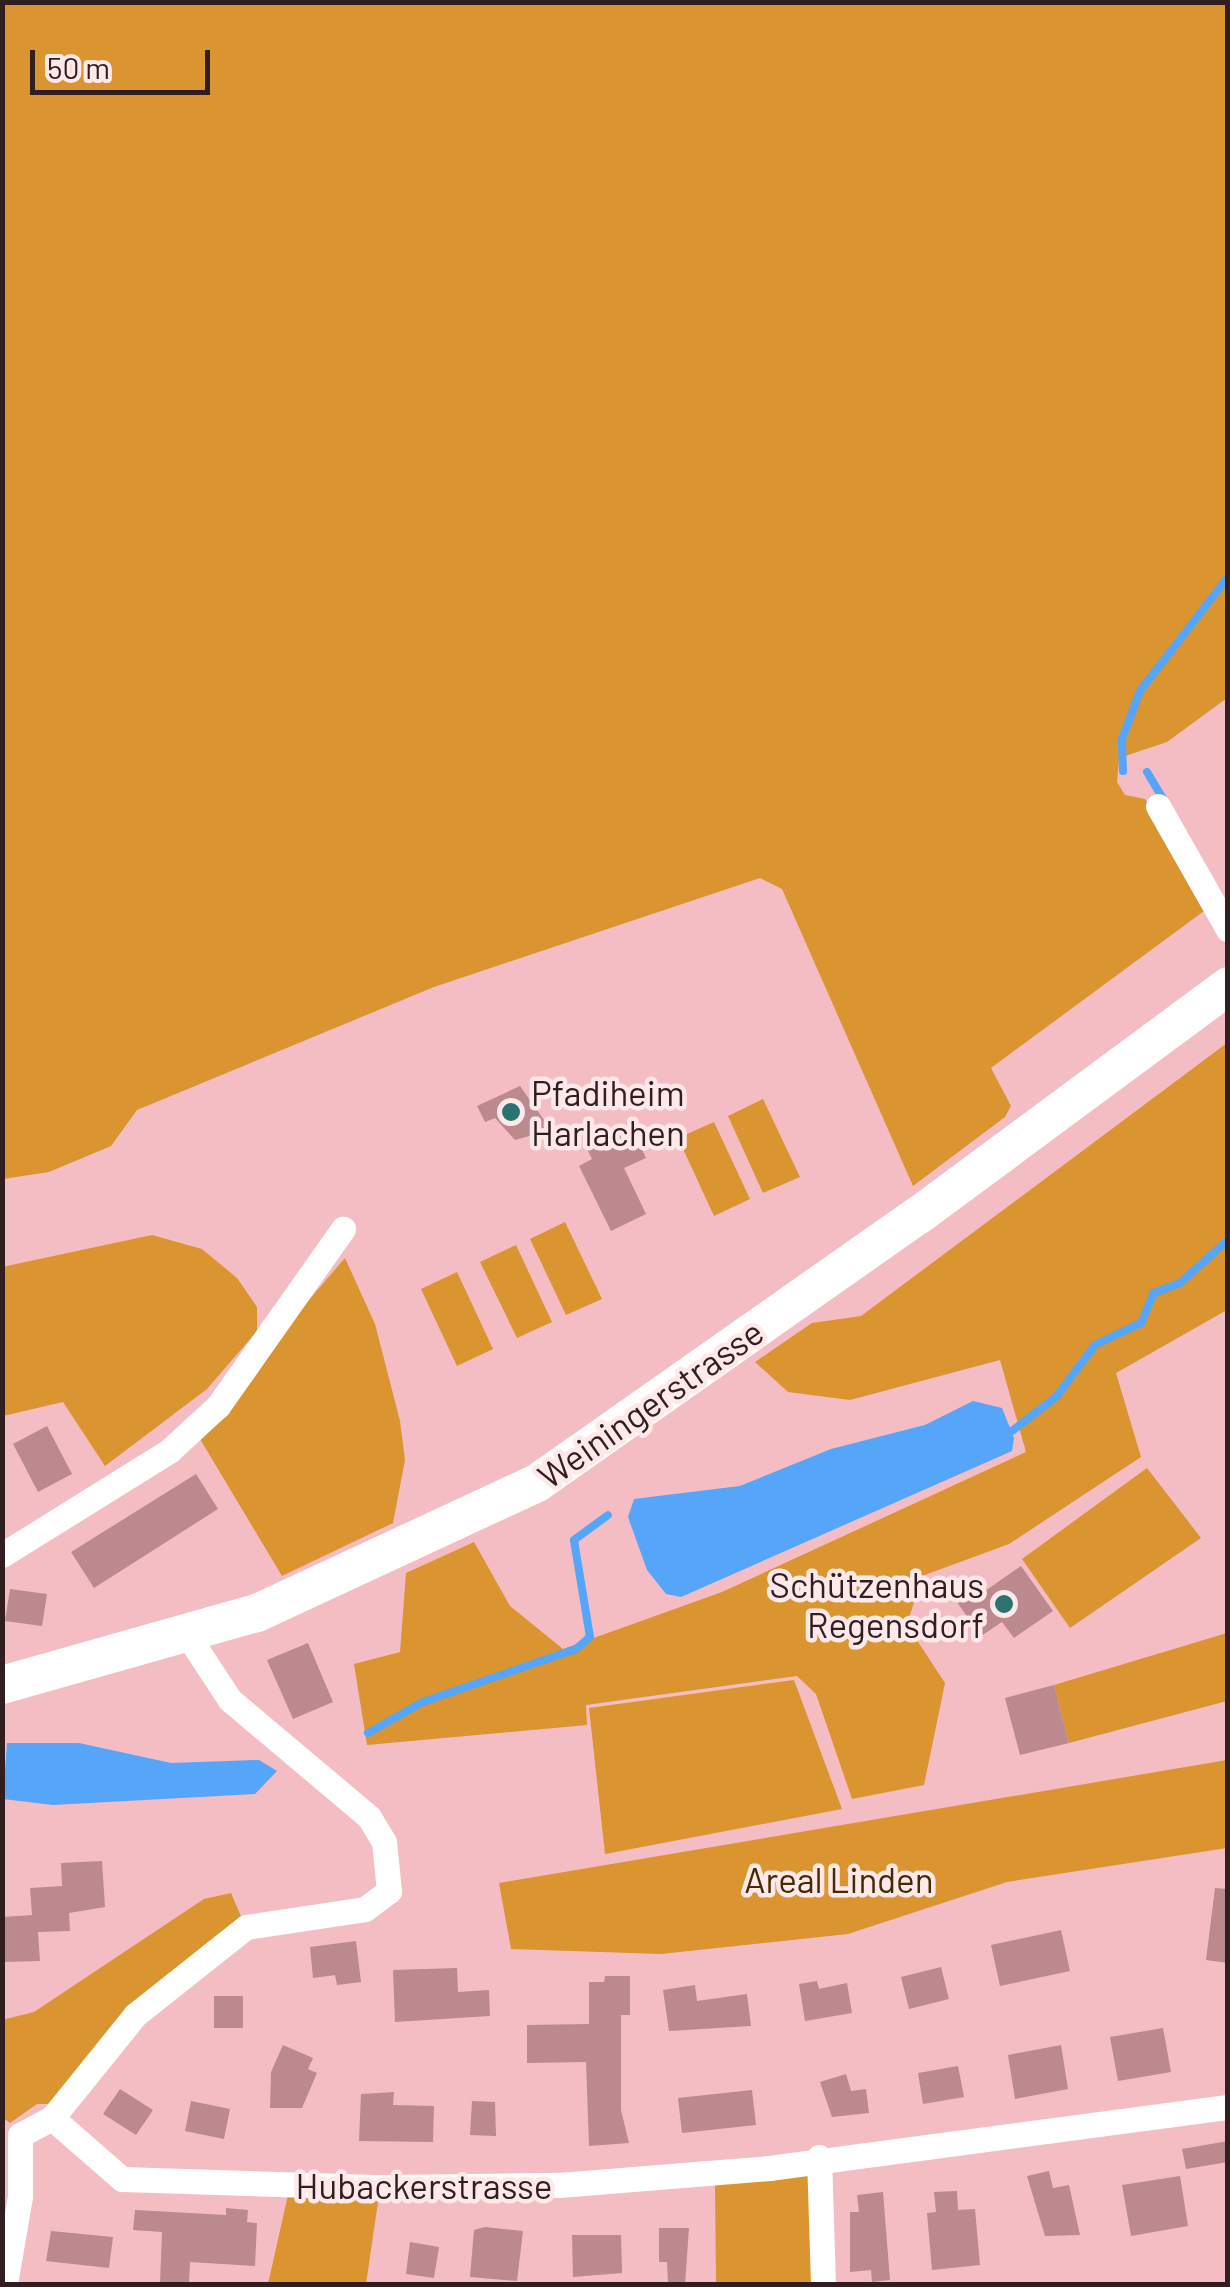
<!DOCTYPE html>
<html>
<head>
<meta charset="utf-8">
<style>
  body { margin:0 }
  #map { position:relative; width:1230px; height:2287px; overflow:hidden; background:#f3bdc3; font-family:Barlow,sans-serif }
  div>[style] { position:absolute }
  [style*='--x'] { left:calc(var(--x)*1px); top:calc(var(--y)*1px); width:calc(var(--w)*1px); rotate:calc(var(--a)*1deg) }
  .green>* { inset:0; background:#da9430 }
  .water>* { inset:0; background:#55a5f8 }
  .stream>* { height:8px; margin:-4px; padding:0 4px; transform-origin:4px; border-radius:4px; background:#55a5f8 }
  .building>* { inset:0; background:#bc898f }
  .street>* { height:25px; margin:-12.5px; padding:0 12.5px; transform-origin:12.5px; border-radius:12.5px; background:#fff }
  .secondary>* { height:38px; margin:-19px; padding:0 19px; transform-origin:19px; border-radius:19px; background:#fff }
  .dots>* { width:28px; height:28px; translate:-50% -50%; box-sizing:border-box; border:5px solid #fee8ea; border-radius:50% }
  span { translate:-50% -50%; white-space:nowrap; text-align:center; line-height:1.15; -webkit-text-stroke:9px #fee8ea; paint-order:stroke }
  .poi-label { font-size:35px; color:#311e20 }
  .left { translate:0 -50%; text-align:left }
  .right { translate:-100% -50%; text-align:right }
  .street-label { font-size:35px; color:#311e20 }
  .park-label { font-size:35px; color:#462a00 }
  .frame { position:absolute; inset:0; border:5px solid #311e20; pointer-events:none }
  .scale { position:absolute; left:30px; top:50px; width:180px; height:45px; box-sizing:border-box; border:5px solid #311e20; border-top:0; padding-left:12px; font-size:30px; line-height:35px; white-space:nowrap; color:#311e20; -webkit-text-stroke:8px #fee8ea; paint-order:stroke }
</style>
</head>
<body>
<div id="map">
  <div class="green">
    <div style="clip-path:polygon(2px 3px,1227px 3px,1227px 698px,1167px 742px,1119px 758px,1117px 782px,1125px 795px,1145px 799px,1205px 899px,1204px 911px,991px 1068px,1011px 1106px,1005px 1117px,913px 1186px,782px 889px,760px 878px,434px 987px,137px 1110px,111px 1146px,49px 1172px,3px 1179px)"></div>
    <div style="clip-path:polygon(1227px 1043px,1227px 1310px,1116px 1373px,1141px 1457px,1009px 1544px,922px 1576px,907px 1625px,945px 1683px,924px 1785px,852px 1799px,816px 1694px,797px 1676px,586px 1705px,587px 1725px,367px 1745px,354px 1664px,400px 1652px,406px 1573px,474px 1542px,510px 1606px,563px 1649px,722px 1592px,1026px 1452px,1000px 1360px,850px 1400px,788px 1392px,755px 1362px,812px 1323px,861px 1316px)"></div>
    <div style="clip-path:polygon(763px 1099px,800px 1177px,763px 1193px,728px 1116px)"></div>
    <div style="clip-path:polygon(714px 1122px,750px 1199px,714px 1216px,678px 1138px)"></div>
    <div style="clip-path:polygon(565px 1222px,602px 1299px,566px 1315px,530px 1239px)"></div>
    <div style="clip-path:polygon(152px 1235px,202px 1249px,237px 1278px,257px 1307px,257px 1331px,207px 1389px,105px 1466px,63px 1402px,3px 1416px,2px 1267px)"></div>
    <div style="clip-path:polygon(516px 1245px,552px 1322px,517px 1338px,480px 1262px)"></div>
    <div style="clip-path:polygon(345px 1258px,375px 1324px,400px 1421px,405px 1460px,393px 1523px,282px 1576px,197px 1434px,253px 1380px,295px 1316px)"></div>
    <div style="clip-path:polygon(457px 1272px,493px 1349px,457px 1366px,421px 1289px)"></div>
    <div style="clip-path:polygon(1147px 1468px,1201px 1538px,1070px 1628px,1022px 1559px)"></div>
    <div style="clip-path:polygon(1227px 1633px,1227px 1701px,1069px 1743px,1054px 1685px)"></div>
    <div style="clip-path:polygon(794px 1680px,842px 1809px,605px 1854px,589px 1708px)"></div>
    <div style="clip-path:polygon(1227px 1760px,1227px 1848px,1007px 1882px,848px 1934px,661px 1954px,511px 1949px,499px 1883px)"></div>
    <div style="clip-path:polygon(231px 1893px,243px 1921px,54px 2104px,37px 2104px,10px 2123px,3px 2118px,2px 2020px,34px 2012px,204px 1899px)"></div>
    <div style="clip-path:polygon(812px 2172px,816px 2284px,716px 2284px,715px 2181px)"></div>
    <div style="clip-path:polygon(288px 2195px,379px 2195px,366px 2284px,268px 2284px)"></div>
  </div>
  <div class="water">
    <div style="clip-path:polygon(973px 1401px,1002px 1408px,1014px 1438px,1012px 1451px,681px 1597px,666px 1594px,647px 1570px,628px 1517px,634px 1499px,740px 1486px,831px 1449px,925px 1425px)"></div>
    <div style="clip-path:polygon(7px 1743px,79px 1743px,171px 1763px,259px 1760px,277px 1771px,255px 1794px,53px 1805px,3px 1799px)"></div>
  </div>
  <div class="stream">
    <div style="--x:1123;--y:771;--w:32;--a:-92"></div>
    <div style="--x:1122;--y:739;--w:51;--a:-69.4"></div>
    <div style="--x:1140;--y:691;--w:144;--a:-52.3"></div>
    <div style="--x:1147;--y:772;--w:31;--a:59"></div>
    <div style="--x:1012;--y:1431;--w:56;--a:-37.7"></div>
    <div style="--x:1056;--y:1397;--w:65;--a:-53.1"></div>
    <div style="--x:1095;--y:1345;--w:51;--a:-25.6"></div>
    <div style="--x:1141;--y:1323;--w:33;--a:-67"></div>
    <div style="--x:1154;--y:1293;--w:28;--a:-21"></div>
    <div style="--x:1180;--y:1283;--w:64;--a:-41.9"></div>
    <div style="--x:368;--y:1733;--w:63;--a:-29.4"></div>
    <div style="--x:423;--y:1702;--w:162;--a:-19.1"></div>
    <div style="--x:576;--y:1649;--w:18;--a:-41"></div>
    <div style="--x:590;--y:1637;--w:98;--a:-99.4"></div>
    <div style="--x:574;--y:1540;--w:42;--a:-36.3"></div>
  </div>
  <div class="building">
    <div style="clip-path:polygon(520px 1086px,551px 1130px,515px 1140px,495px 1118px,485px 1122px,477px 1106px)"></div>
    <div style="clip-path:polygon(631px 1126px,646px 1158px,624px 1168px,646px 1214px,611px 1231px,579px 1166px,592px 1159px,586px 1147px)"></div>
    <div style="clip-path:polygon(47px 1426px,72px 1474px,38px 1492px,13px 1444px)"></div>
    <div style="clip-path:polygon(196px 1474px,218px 1509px,94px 1588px,71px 1552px)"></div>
    <div style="clip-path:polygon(1021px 1566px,1053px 1611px,1014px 1638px,1002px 1622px,981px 1636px,954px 1598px,978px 1581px,985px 1591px)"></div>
    <div style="clip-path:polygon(10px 1589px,47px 1594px,42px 1626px,5px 1621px)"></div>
    <div style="clip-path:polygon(308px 1643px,333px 1702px,293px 1719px,267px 1660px)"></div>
    <div style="clip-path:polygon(1054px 1685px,1069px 1743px,1020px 1755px,1005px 1698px)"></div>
    <div style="clip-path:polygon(102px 1861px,105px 1907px,69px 1913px,70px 1931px,38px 1932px,40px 1961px,2px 1962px,2px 1917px,32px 1915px,30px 1888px,62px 1886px,61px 1863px)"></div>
    <div style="clip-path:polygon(1215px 1888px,1228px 1889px,1228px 1963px,1206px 1960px)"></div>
    <div style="clip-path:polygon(1061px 1930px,1070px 1971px,1000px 1986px,991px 1945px)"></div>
    <div style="clip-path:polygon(356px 1941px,361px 1982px,337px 1985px,335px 1975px,313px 1978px,310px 1947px)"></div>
    <div style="clip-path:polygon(941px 1967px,949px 1999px,909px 2009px,901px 1977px)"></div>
    <div style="clip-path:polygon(457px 1968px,458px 1992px,489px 1990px,490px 2016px,395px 2022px,393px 1970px)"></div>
    <div style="clip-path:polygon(605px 1976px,630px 1976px,630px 2015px,621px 2015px,621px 2110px,629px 2143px,589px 2146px,586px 2062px,527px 2063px,527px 2025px,589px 2024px,589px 1982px,604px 1982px)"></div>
    <div style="clip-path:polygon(817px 1981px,819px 1989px,847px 1983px,852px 2013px,805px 2021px,799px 1984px)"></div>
    <div style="clip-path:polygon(695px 1985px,697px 2001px,747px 1994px,751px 2026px,669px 2031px,663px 1990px)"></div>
    <div style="clip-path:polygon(214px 1996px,243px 1996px,243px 2028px,214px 2028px)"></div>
    <div style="clip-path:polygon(1163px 2028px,1171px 2072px,1118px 2081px,1110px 2037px)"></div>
    <div style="clip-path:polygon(283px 2045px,313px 2058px,308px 2069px,317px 2073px,302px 2108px,270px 2108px,271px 2072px)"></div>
    <div style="clip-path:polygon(1061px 2045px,1068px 2089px,1015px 2099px,1008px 2055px)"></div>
    <div style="clip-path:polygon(958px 2066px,964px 2097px,923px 2104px,918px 2073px)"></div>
    <div style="clip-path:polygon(846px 2074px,851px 2091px,866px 2089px,869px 2113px,832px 2117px,820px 2082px)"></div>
    <div style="clip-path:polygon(120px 2089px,153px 2110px,136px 2135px,103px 2114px)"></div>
    <div style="clip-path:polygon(752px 2090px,756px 2125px,682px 2133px,678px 2098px)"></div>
    <div style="clip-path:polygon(394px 2092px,393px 2105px,434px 2106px,433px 2142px,359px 2141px,361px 2094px)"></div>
    <div style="clip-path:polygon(191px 2101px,230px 2109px,224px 2139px,185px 2131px)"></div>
    <div style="clip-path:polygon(472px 2101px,495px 2102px,496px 2136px,470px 2135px)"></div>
    <div style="clip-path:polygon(1228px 2141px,1228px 2162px,1186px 2169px,1182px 2149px)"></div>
    <div style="clip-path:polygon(1049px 2171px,1053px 2188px,1069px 2185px,1080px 2235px,1045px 2236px,1027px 2176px)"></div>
    <div style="clip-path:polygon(1180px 2176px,1188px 2226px,1131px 2236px,1122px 2185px)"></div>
    <div style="clip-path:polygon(957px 2191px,958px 2210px,975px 2209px,980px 2265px,932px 2270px,927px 2213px,936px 2212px,934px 2192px)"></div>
    <div style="clip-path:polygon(883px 2192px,890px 2280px,872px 2282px,871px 2270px,850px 2272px,850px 2212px,859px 2212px,857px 2195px)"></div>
    <div style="clip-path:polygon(226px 2208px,248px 2210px,247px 2222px,257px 2223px,255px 2266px,190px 2262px,189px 2284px,160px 2284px,162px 2232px,133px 2230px,135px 2210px,226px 2215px)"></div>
    <div style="clip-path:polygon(485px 2227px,523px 2231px,517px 2281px,470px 2277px,474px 2230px)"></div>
    <div style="clip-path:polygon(659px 2228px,689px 2228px,685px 2284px,668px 2284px,667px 2262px,659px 2262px)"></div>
    <div style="clip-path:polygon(51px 2231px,113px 2237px,109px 2268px,46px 2261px)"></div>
    <div style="clip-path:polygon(572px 2235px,621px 2235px,622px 2273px,573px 2277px)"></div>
    <div style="clip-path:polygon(410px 2242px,439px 2247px,434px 2278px,406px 2274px)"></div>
  </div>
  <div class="street">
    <div style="--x:1158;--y:806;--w:142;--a:60.4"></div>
    <div style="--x:2;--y:1555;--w:197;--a:-31.9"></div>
    <div style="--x:169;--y:1451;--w:67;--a:-42.6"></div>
    <div style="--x:218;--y:1406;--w:217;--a:-54.8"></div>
    <div style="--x:52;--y:2118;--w:93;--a:41.1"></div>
    <div style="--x:122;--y:2179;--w:261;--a:1.8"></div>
    <div style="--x:383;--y:2187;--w:176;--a:-0.7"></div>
    <div style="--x:559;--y:2185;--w:211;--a:-4.6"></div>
    <div style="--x:769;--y:2168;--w:463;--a:-7.6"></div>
    <div style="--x:819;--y:2157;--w:127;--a:88.2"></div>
    <div style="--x:5;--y:2284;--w:89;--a:-80.3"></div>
    <div style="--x:20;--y:2196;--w:61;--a:-90"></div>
    <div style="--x:20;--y:2135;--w:36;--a:-28"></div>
    <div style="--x:52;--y:2118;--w:132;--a:-51.1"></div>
    <div style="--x:135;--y:2015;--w:142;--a:-38.4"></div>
    <div style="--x:246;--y:1927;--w:120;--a:-8.6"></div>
    <div style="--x:365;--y:1909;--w:30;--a:-37"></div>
    <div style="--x:389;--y:1891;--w:49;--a:-95.8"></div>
    <div style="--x:384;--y:1842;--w:29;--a:-121"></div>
    <div style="--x:369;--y:1817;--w:182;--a:-139.9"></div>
    <div style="--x:230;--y:1700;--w:77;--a:-123.3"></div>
  </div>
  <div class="secondary">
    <div style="--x:2;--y:1685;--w:265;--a:-15.8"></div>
    <div style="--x:257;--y:1613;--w:309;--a:-24.9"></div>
    <div style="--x:537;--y:1483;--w:467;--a:-35.1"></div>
    <div style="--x:919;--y:1215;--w:385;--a:-36.5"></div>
  </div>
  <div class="dots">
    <div style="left:511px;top:1112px;background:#297370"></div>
    <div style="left:1004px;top:1604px;background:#297370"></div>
  </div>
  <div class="poi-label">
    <span class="left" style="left:531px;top:1112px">Pfadiheim<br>Harlachen</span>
    <span class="right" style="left:984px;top:1604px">Schützenhaus<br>Regensdorf</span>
  </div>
  <div class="street-label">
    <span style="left:650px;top:1403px;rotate:-35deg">Weiningerstrasse</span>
    <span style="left:424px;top:2185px">Hubackerstrasse</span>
  </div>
  <div class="park-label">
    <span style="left:839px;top:1879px">Areal Linden</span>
  </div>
  <div class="frame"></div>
  <div class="scale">50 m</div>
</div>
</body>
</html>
